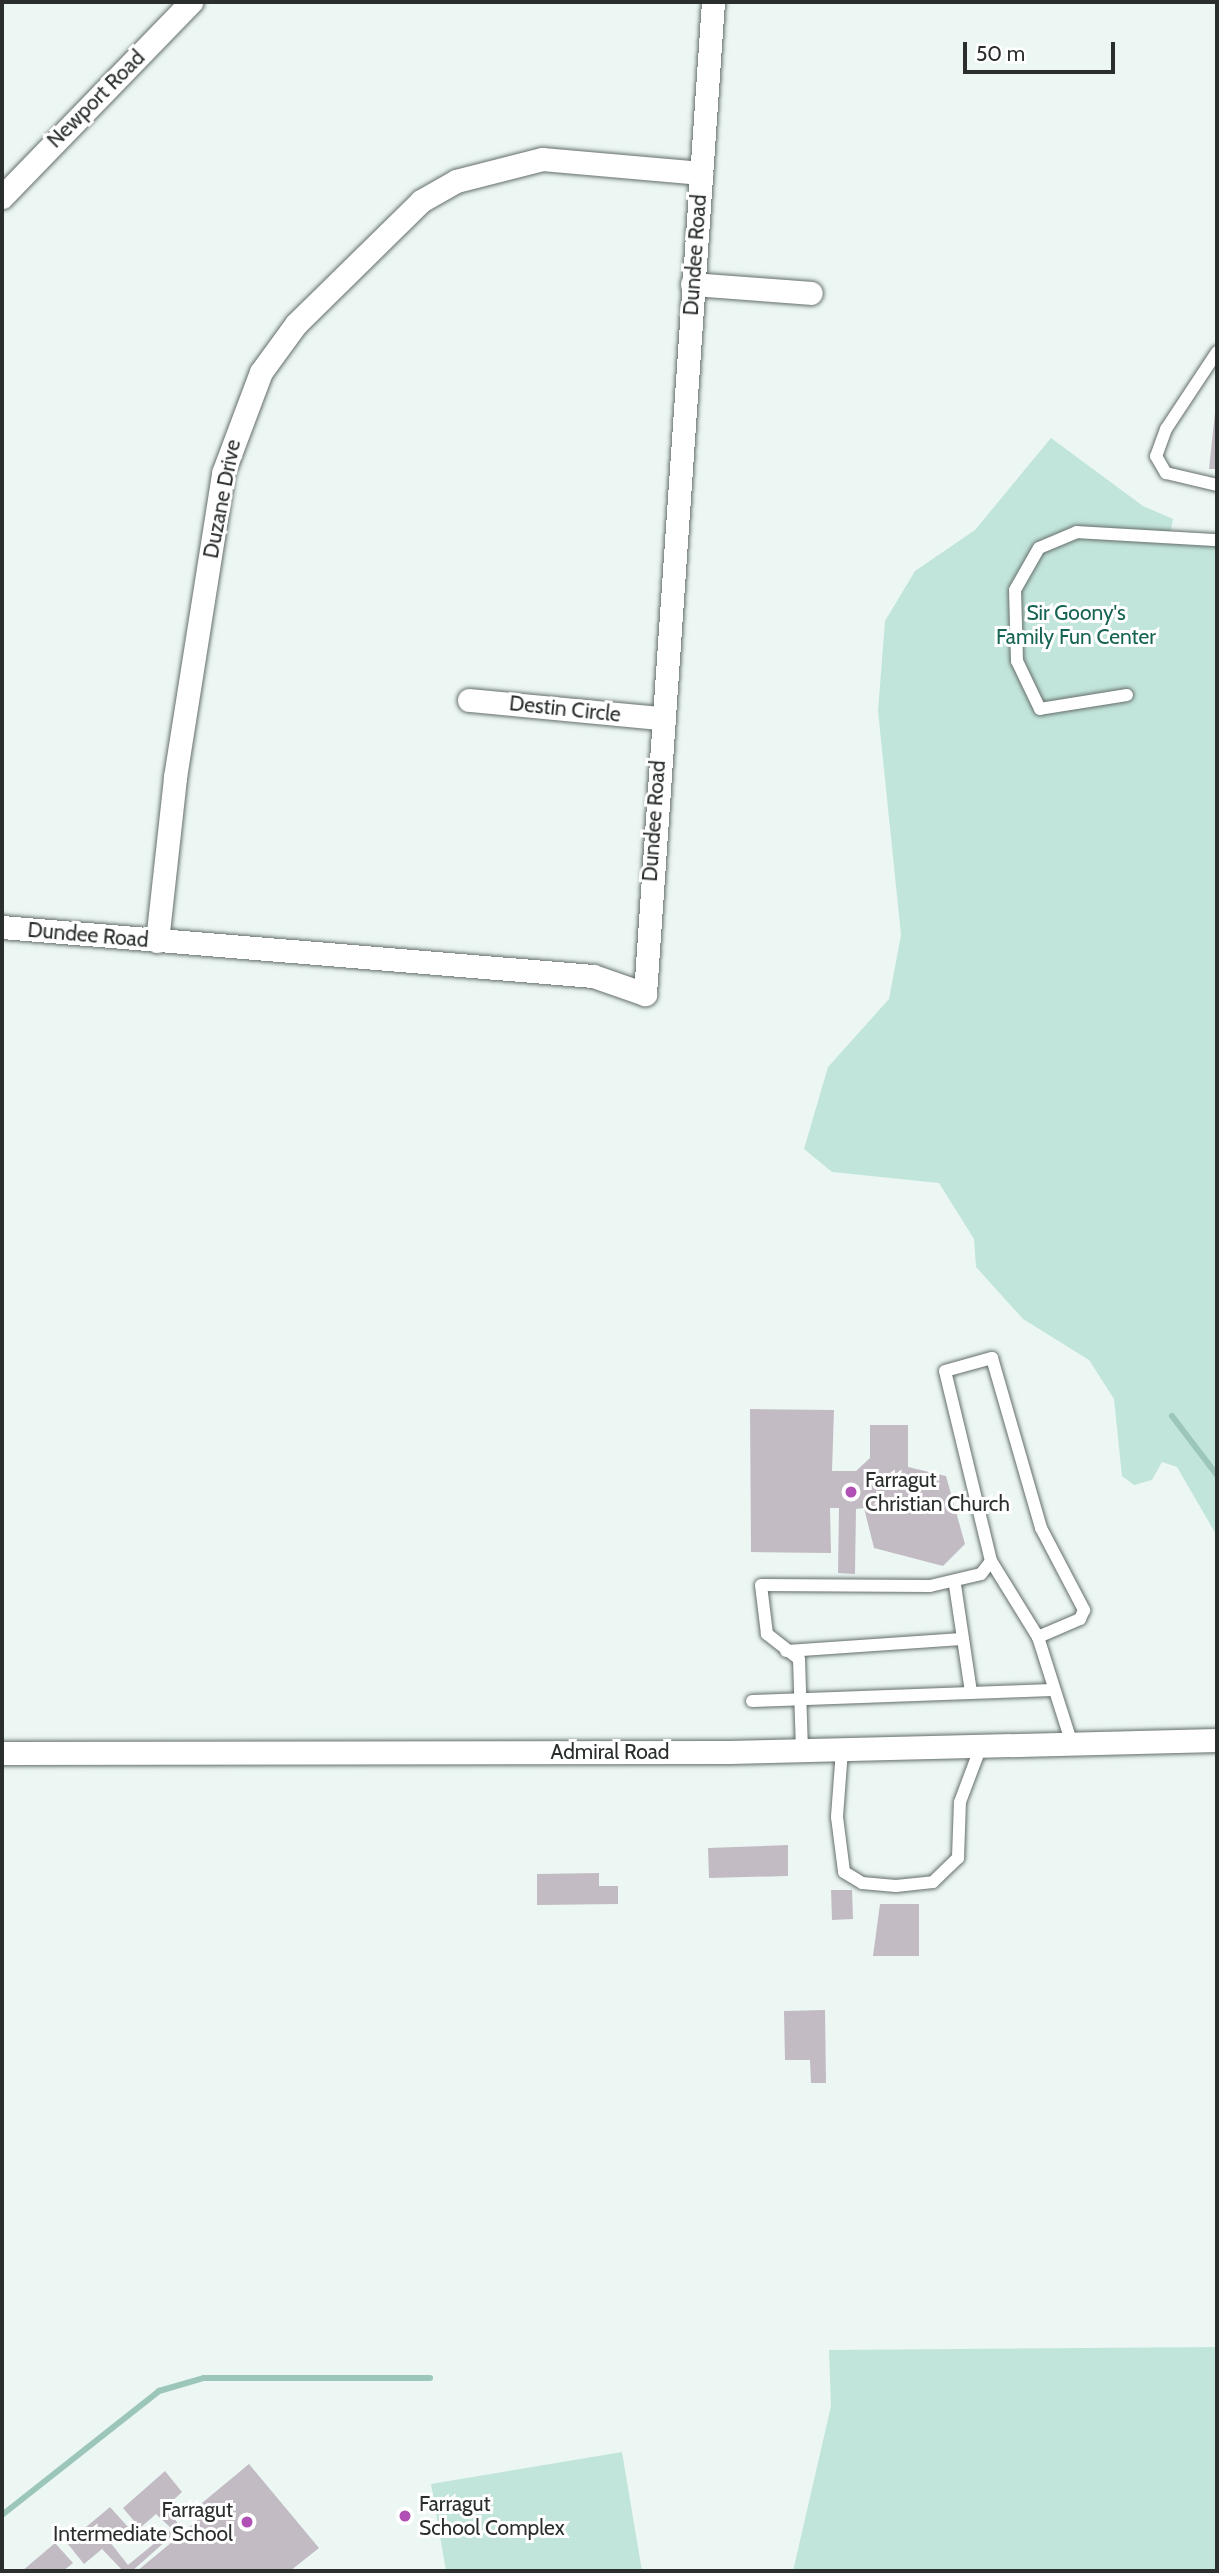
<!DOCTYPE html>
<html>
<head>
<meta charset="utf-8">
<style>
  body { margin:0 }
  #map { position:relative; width:1219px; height:2573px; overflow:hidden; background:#ecf7f4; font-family:Cabin,sans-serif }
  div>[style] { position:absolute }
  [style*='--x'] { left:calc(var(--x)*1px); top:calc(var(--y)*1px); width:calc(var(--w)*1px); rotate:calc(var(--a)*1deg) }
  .green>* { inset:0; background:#c2e5db }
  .stream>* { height:6px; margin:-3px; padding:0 3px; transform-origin:3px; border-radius:3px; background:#9dc6ba }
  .building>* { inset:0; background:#c2bbc3 }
  .roads { filter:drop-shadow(0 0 2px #646e6b) drop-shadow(0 0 2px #646e6b) }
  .lane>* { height:12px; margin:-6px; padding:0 6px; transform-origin:6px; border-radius:6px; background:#fff }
  .street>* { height:23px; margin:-11.5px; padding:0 11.5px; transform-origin:11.5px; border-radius:11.5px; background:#fff }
  .dots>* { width:19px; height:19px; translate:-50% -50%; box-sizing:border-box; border:4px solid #fff; border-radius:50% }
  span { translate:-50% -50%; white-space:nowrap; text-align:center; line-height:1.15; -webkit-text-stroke:6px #fff; paint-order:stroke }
  .street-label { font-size:21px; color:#2a2e2d }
  .park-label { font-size:21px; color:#166454 }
  .poi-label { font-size:21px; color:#2a2e2d }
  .left { translate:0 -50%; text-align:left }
  .right { translate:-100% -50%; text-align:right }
  .frame { position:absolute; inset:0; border:4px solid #2a2e2d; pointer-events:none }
  .scale { position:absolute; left:963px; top:42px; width:152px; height:32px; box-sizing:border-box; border:4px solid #2a2e2d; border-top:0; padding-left:9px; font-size:21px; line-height:24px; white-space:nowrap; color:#2a2e2d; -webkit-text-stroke:5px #fff; paint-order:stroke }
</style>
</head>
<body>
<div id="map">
  <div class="green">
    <div style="clip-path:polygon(1051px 438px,1143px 506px,1173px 519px,1170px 534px,1217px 541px,1217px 1536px,1177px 1467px,1162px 1462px,1152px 1480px,1134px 1485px,1122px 1476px,1114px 1399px,1089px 1360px,1023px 1319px,976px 1267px,974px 1239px,939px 1183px,832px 1172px,804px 1149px,828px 1067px,889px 999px,901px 935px,878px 711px,885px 621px,915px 571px,975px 530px)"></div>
    <div style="clip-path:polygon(1217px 2347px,1217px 2571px,793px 2571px,831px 2406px,829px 2350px)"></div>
    <div style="clip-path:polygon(622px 2452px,642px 2571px,446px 2571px,431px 2484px)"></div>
  </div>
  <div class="stream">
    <div style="--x:1172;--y:1416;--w:74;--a:52.7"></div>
    <div style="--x:2;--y:2515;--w:200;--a:-38.3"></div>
    <div style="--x:159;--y:2391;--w:47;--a:-16.1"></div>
    <div style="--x:204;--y:2378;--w:226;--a:0"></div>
  </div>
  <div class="building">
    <div style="clip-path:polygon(1217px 394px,1217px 469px,1209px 469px)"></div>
    <div style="clip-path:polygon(750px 1409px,834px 1410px,832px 1471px,856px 1471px,870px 1458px,870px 1425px,908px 1425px,908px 1467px,946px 1476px,965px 1544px,943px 1566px,874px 1548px,864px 1508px,856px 1509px,855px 1574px,838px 1573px,839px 1508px,830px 1508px,831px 1553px,751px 1552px)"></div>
    <div style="clip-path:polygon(788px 1845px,788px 1876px,709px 1878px,708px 1848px)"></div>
    <div style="clip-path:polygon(599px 1873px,599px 1886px,618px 1886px,618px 1904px,537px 1905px,537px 1874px)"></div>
    <div style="clip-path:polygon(831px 1890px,852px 1890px,853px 1919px,832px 1920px)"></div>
    <div style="clip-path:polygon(880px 1904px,919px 1904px,919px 1956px,873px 1956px)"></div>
    <div style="clip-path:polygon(825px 2010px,826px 2083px,811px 2083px,810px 2060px,785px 2060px,784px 2011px)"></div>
    <div style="clip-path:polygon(249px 2464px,319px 2548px,290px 2571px,137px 2571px,178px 2537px,175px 2533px,132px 2571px,123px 2571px,102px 2549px,84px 2564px,67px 2543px,110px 2507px,128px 2527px,110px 2542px,128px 2565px,172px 2529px,156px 2514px,140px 2528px,123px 2508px,165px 2471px,182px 2492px,166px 2507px,184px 2532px,208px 2511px,202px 2503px)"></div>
    <div style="clip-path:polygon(55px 2543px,73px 2563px,63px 2571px,22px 2571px)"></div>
  </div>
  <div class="roads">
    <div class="lane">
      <div style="--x:1217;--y:352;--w:92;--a:123.5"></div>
      <div style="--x:1166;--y:429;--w:29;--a:110"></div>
      <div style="--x:1156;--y:456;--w:20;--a:60"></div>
      <div style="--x:1166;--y:473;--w:52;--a:13.2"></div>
      <div style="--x:1127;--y:695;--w:88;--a:170.9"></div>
      <div style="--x:1040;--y:709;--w:53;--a:-115.6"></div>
      <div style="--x:1017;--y:661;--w:71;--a:-91.6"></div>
      <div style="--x:1015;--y:590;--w:48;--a:-60.3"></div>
      <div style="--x:1039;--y:548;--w:41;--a:-22.8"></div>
      <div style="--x:1077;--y:532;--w:140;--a:3.3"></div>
      <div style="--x:991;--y:1561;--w:89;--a:58.3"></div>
      <div style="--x:955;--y:1585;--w:108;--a:81.5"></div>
      <div style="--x:786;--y:1651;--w:177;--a:-3.9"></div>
      <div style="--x:752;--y:1701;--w:301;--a:-2.1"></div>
      <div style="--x:802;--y:1750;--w:91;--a:-91.9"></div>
      <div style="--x:799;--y:1659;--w:41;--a:-142"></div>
      <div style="--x:767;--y:1634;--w:49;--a:-97"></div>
      <div style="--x:761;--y:1585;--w:169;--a:0.3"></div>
      <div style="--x:930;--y:1586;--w:52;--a:-13.2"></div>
      <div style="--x:981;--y:1574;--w:16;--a:-52"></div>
      <div style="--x:991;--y:1561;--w:195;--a:-103.6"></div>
      <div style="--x:945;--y:1371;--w:49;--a:-15.5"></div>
      <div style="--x:992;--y:1358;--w:177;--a:73.9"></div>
      <div style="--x:1041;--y:1528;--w:93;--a:62.3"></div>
      <div style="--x:1084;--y:1610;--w:10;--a:114"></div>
      <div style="--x:1080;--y:1619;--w:46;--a:156.8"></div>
      <div style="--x:1038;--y:1637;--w:112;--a:72.4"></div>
      <div style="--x:842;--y:1750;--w:67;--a:94.3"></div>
      <div style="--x:837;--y:1817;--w:55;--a:82.7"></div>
      <div style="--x:844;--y:1872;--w:21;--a:31"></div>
      <div style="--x:862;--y:1883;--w:34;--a:5"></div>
      <div style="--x:896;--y:1886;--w:37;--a:-6"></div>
      <div style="--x:933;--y:1882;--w:35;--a:-44"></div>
      <div style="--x:958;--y:1858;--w:56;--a:-88"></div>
      <div style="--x:960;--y:1802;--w:60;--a:-69.4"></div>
    </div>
    <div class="street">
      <div style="--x:2;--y:197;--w:272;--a:-45.9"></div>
      <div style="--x:692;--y:284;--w:119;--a:4.3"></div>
      <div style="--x:469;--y:700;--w:193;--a:5.4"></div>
      <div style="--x:2;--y:927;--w:593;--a:4.74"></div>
      <div style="--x:593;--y:976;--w:55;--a:19.1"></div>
      <div style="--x:645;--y:994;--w:994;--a:-86.08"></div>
      <div style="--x:157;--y:941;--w:165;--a:-83.7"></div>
      <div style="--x:175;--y:777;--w:308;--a:-81"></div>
      <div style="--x:223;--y:473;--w:108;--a:-69.4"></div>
      <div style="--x:261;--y:372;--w:59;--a:-53.9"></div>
      <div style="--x:296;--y:324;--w:175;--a:-44.5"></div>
      <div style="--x:421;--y:201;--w:40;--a:-29.7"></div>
      <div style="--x:456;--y:181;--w:89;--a:-14.3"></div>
      <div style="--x:542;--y:159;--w:160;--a:5"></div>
      <div style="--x:2;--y:1753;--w:727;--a:-0.08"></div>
      <div style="--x:729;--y:1752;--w:488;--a:-1.4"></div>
    </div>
  </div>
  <div class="dots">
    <div style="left:851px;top:1492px;background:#b04fb6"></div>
    <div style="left:405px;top:2516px;background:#b04fb6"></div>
    <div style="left:247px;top:2522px;background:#b04fb6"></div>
  </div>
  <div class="street-label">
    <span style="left:96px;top:99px;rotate:-45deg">Newport Road</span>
    <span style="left:695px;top:255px;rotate:-86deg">Dundee Road</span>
    <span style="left:222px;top:499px;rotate:-79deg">Duzane Drive</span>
    <span style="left:565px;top:709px;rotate:6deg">Destin Circle</span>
    <span style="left:654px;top:821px;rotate:-86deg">Dundee Road</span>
    <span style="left:88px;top:935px;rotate:5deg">Dundee Road</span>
    <span style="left:610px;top:1752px">Admiral Road</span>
  </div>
  <div class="park-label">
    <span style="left:1076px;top:625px">Sir Goony's<br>Family Fun Center</span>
  </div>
  <div class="poi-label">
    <span class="left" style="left:865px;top:1492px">Farragut<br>Christian Church</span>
    <span class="left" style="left:419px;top:2516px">Farragut<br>School Complex</span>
    <span class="right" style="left:233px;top:2522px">Farragut<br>Intermediate School</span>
  </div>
  <div class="frame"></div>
  <div class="scale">50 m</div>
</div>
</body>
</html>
